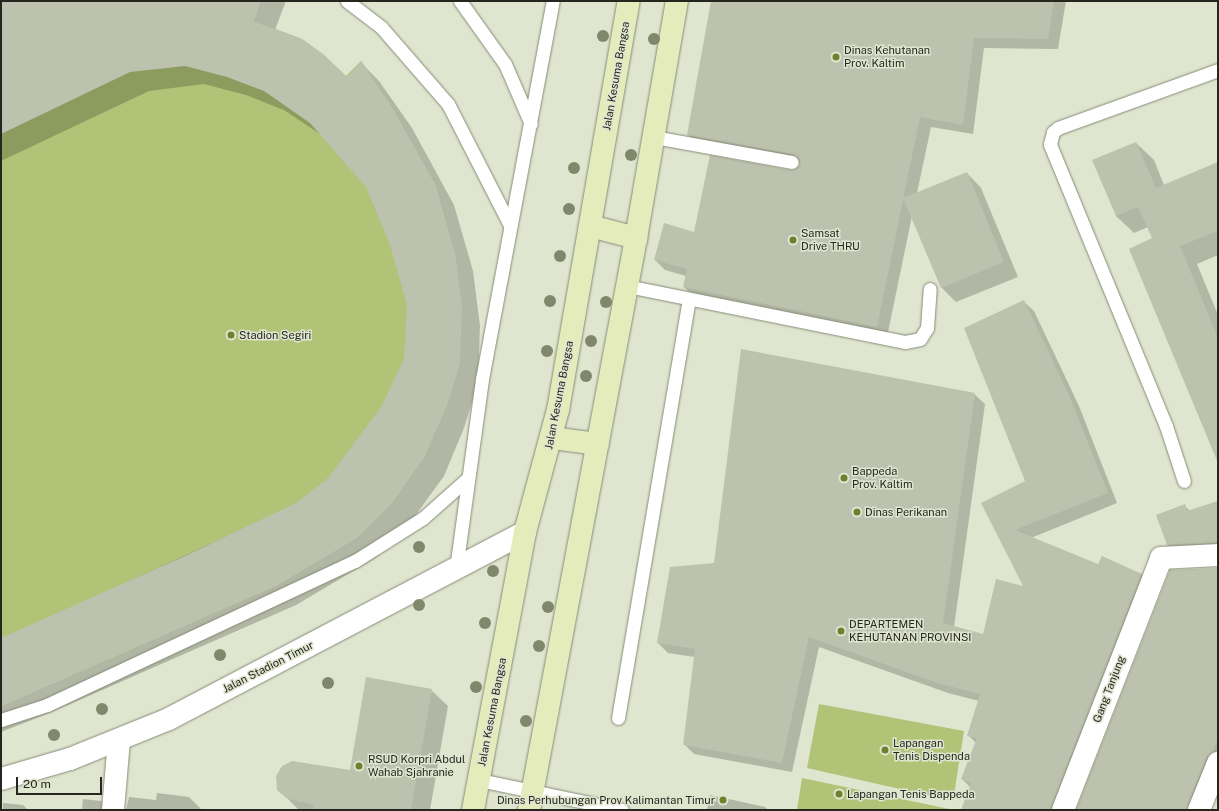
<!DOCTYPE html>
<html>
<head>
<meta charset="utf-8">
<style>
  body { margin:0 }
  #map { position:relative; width:1219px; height:811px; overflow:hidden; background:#dfe5cf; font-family:"Public Sans",sans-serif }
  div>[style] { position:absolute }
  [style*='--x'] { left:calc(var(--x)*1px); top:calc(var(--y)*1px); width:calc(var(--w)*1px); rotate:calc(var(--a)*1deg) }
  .green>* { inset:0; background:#b0c377 }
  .shadow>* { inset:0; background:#0003 }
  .building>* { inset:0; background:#bcc2ad }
  .roads { filter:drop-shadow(0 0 1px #868c78) drop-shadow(0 0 1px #868c78) }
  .lane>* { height:13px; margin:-6.5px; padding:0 6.5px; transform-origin:6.5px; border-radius:6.5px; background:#fff }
  .street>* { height:22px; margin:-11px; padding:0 11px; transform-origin:11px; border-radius:11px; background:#fff }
  .secondary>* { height:22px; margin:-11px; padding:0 11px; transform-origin:11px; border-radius:11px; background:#e4ecbc }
  .trees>* { width:12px; height:12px; margin:-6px; border-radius:50%; background:#80876a }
  .dots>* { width:11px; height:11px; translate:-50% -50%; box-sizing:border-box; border:2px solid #dfe5cf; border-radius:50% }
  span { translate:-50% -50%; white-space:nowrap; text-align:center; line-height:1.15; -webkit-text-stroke:3px #dfe5cf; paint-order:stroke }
  .poi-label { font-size:11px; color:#25271f }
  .left { translate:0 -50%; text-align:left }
  .right { translate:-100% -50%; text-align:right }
  .street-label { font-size:11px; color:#25271f }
  .frame { position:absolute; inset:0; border:2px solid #25271f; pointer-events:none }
  .scale { position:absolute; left:16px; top:777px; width:86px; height:18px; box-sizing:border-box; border:2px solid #25271f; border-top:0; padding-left:5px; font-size:12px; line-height:14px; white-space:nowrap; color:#25271f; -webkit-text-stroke:3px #dfe5cf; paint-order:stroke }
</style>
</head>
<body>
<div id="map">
  <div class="green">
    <div style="clip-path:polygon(1px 1px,254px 21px,302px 39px,324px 55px,346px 76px,361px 61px,393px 108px,436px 185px,455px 252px,446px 409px,425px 457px,392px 504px,358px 538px,277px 586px,1px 707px)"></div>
    <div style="clip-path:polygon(819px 704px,964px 731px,953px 801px,807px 768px)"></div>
    <div style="clip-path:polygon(802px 778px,954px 810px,797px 810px)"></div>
  </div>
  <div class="shadow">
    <div style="clip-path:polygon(1px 1px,286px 1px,275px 30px,347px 78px,361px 63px,379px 81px,412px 128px,454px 205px,473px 271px,480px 326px,478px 383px,464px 428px,444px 476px,410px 523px,377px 557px,296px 605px,52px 712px,1px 732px,1px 640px,297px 504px,329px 479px,382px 407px,405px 360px,408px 305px,391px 245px,367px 186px,323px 136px,284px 110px,246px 95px,204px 84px,149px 91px,1px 161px)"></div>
    <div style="clip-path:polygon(713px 1px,1066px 1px,1058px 49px,984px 48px,973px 134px,931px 127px,917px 193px,967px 173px,981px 188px,1018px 277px,956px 302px,941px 287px,912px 216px,887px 337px,694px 297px,684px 287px,686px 276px,665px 270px,655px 260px,791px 171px,796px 170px,801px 164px,698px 145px,688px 135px)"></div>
    <div style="clip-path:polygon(1136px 143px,1154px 160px,1164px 185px,1218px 164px,1218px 255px,1197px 264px,1218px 315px,1218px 461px,1153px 238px,1148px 227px,1134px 233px,1116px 216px)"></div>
    <div style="clip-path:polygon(1023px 301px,1034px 311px,1079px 406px,1117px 503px,1031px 538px,1099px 566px,1141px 574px,1151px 585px,1064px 810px,963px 810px,970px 787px,962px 779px,976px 743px,968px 735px,979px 701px,948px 693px,819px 647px,792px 772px,694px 754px,684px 744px,695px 657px,668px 653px,658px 643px,715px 564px,974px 394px,985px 404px,954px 627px,984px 635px,1025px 587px,982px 504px,1026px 481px)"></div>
    <div style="clip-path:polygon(1218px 503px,1218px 553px,1178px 555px,1168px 545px,1185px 506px,1190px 511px)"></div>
    <div style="clip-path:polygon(1218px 576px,1218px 770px,1201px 810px,1077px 810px)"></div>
    <div style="clip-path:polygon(431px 690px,448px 706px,430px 810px,299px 810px,278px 789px,351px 772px)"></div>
    <div style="clip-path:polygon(157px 793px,189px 797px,202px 810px,126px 810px,129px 797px,156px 800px)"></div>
    <div style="clip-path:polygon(710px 795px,765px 807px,768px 810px,707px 810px)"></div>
    <div style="clip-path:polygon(83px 799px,101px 801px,110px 810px,82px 810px)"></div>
    <div style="clip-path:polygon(3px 803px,23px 805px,28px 810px,3px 810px)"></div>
  </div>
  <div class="building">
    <div style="clip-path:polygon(1px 1px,261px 1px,254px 21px,302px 39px,324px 55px,347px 77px,361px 61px,393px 108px,436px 185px,455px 252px,462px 307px,460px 364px,446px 409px,425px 457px,392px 504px,358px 538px,277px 586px,1px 707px,1px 638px,187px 555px,296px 503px,328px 478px,381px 407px,404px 359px,407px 305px,390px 245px,366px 187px,310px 123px,264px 91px,227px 77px,185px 66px,130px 72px,1px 134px)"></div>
    <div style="clip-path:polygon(711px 1px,1054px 1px,1048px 39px,974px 38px,963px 125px,920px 117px,877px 327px,683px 287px,687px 269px,654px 260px,664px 223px,694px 232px,710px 155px,791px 170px,795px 169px,800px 164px,799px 159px,793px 154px,687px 135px)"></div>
    <div style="clip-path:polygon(1136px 142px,1156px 188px,1218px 162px,1218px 231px,1180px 246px,1218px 338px,1218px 463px,1129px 249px,1152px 238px,1138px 207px,1116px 216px,1092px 160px)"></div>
    <div style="clip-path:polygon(967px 172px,1004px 262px,941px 288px,903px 198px)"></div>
    <div style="clip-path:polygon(1024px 300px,1069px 395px,1108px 493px,1015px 530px,1098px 564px,1102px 556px,1142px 574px,1051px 810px,961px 810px,971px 783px,961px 779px,977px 738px,967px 736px,980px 694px,937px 683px,809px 637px,782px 763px,683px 745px,695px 649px,657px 643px,670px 567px,714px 563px,741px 349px,975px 393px,943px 623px,983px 634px,996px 579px,1023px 586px,981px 503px,1025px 481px,964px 328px)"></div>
    <div style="clip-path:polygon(1218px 501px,1218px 543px,1167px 545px,1156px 515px,1185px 504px,1187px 511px)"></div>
    <div style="clip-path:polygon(1218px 568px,1218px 738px,1213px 752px,1206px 758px,1187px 810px,1076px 810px,1170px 570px)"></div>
    <div style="clip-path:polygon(366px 677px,432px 689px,411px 810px,313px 810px,314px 805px,286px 798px,277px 790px,276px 776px,282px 766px,292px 761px,350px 770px)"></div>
  </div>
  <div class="roads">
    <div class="lane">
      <div style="--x:347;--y:1;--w:43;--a:37.4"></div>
      <div style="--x:381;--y:27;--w:102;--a:49"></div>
      <div style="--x:448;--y:104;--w:136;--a:62.9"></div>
      <div style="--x:460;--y:1;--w:77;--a:54.5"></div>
      <div style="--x:505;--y:64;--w:65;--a:66.6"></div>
      <div style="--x:654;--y:137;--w:140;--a:10.3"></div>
      <div style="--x:627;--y:286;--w:284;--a:11.4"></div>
      <div style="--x:905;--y:342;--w:15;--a:-11"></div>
      <div style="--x:920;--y:339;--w:13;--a:-58"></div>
      <div style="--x:927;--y:328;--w:39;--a:-86"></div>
      <div style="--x:1184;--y:481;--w:58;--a:-108.1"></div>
      <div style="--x:1166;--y:426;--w:305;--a:-112.4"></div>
      <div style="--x:1050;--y:144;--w:12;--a:-76"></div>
      <div style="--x:1053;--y:132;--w:6;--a:-39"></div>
      <div style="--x:1058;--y:128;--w:170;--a:-19.9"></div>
      <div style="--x:456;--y:569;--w:192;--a:-82.2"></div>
      <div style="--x:482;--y:379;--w:385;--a:-79.4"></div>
      <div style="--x:618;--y:718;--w:425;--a:-80.4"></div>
      <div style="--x:1;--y:720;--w:48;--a:-18.1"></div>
      <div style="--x:47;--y:705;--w:340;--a:-25.1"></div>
      <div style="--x:355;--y:561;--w:80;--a:-32.3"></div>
      <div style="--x:423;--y:518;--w:60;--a:-41.6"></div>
      <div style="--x:479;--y:780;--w:146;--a:11.8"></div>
    </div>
    <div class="street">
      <div style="--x:1;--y:779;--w:72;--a:-16.2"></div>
      <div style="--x:70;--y:759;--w:107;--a:-22"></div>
      <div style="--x:169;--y:719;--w:402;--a:-27.7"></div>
      <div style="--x:113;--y:810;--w:70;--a:-85.1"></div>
      <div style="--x:1063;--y:810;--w:270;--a:-68.7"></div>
      <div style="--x:1161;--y:558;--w:57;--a:-3"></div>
      <div style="--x:1199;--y:810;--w:51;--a:-68"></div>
    </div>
    <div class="secondary">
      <div style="--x:590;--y:226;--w:48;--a:14.6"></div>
      <div style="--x:552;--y:438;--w:46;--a:7.4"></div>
      <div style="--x:473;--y:810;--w:283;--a:-79.4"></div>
      <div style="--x:525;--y:532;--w:126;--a:-74.9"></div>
      <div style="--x:558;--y:410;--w:415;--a:-80.2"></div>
      <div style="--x:529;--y:810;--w:582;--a:-79.4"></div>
      <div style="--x:636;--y:238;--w:241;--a:-80.2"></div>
    </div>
  </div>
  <div class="trees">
    <div style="left:603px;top:36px"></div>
    <div style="left:654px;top:39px"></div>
    <div style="left:631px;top:155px"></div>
    <div style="left:574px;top:168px"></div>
    <div style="left:569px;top:209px"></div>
    <div style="left:560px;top:256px"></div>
    <div style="left:550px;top:301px"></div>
    <div style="left:606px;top:302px"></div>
    <div style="left:591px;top:341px"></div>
    <div style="left:547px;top:351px"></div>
    <div style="left:586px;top:376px"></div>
    <div style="left:419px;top:547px"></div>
    <div style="left:493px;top:571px"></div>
    <div style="left:419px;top:605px"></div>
    <div style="left:548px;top:607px"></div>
    <div style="left:485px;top:623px"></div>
    <div style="left:539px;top:646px"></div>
    <div style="left:220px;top:655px"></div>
    <div style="left:328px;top:683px"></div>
    <div style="left:476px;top:687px"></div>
    <div style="left:102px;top:709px"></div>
    <div style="left:526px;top:721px"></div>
    <div style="left:54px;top:735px"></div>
  </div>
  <div class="dots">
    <div style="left:836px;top:57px;background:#70802f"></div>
    <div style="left:793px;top:240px;background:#70802f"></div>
    <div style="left:231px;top:335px;background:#70802f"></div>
    <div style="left:844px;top:478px;background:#70802f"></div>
    <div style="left:857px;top:512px;background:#70802f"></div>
    <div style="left:841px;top:631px;background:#70802f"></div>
    <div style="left:885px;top:750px;background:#70802f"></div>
    <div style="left:359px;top:766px;background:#70802f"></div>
    <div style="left:839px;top:794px;background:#70802f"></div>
    <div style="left:723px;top:800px;background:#70802f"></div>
  </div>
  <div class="poi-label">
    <span class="left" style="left:844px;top:57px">Dinas Kehutanan<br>Prov. Kaltim</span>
    <span class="left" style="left:801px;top:240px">Samsat<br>Drive THRU</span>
    <span class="left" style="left:239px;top:335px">Stadion Segiri</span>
    <span class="left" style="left:852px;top:478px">Bappeda<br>Prov. Kaltim</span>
    <span class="left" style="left:865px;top:512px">Dinas Perikanan</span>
    <span class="left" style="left:849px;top:631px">DEPARTEMEN<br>KEHUTANAN PROVINSI</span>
    <span class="left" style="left:893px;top:750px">Lapangan<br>Tenis Dispenda</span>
    <span class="left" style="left:368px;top:766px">RSUD Korpri Abdul<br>Wahab Sjahranie</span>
    <span class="left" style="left:847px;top:794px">Lapangan Tenis Bappeda</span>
    <span class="right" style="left:715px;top:800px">Dinas Perhubungan Prov Kalimantan Timur</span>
  </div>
  <div class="street-label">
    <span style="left:616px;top:76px;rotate:-80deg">Jalan Kesuma Bangsa</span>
    <span style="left:559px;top:395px;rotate:-79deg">Jalan Kesuma Bangsa</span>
    <span style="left:268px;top:667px;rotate:-27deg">Jalan Stadion Timur</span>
    <span style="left:1109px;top:689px;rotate:-69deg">Gang Tanjung</span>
    <span style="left:492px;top:712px;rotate:-79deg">Jalan Kesuma Bangsa</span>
  </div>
  <div class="frame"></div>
  <div class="scale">20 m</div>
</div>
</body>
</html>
